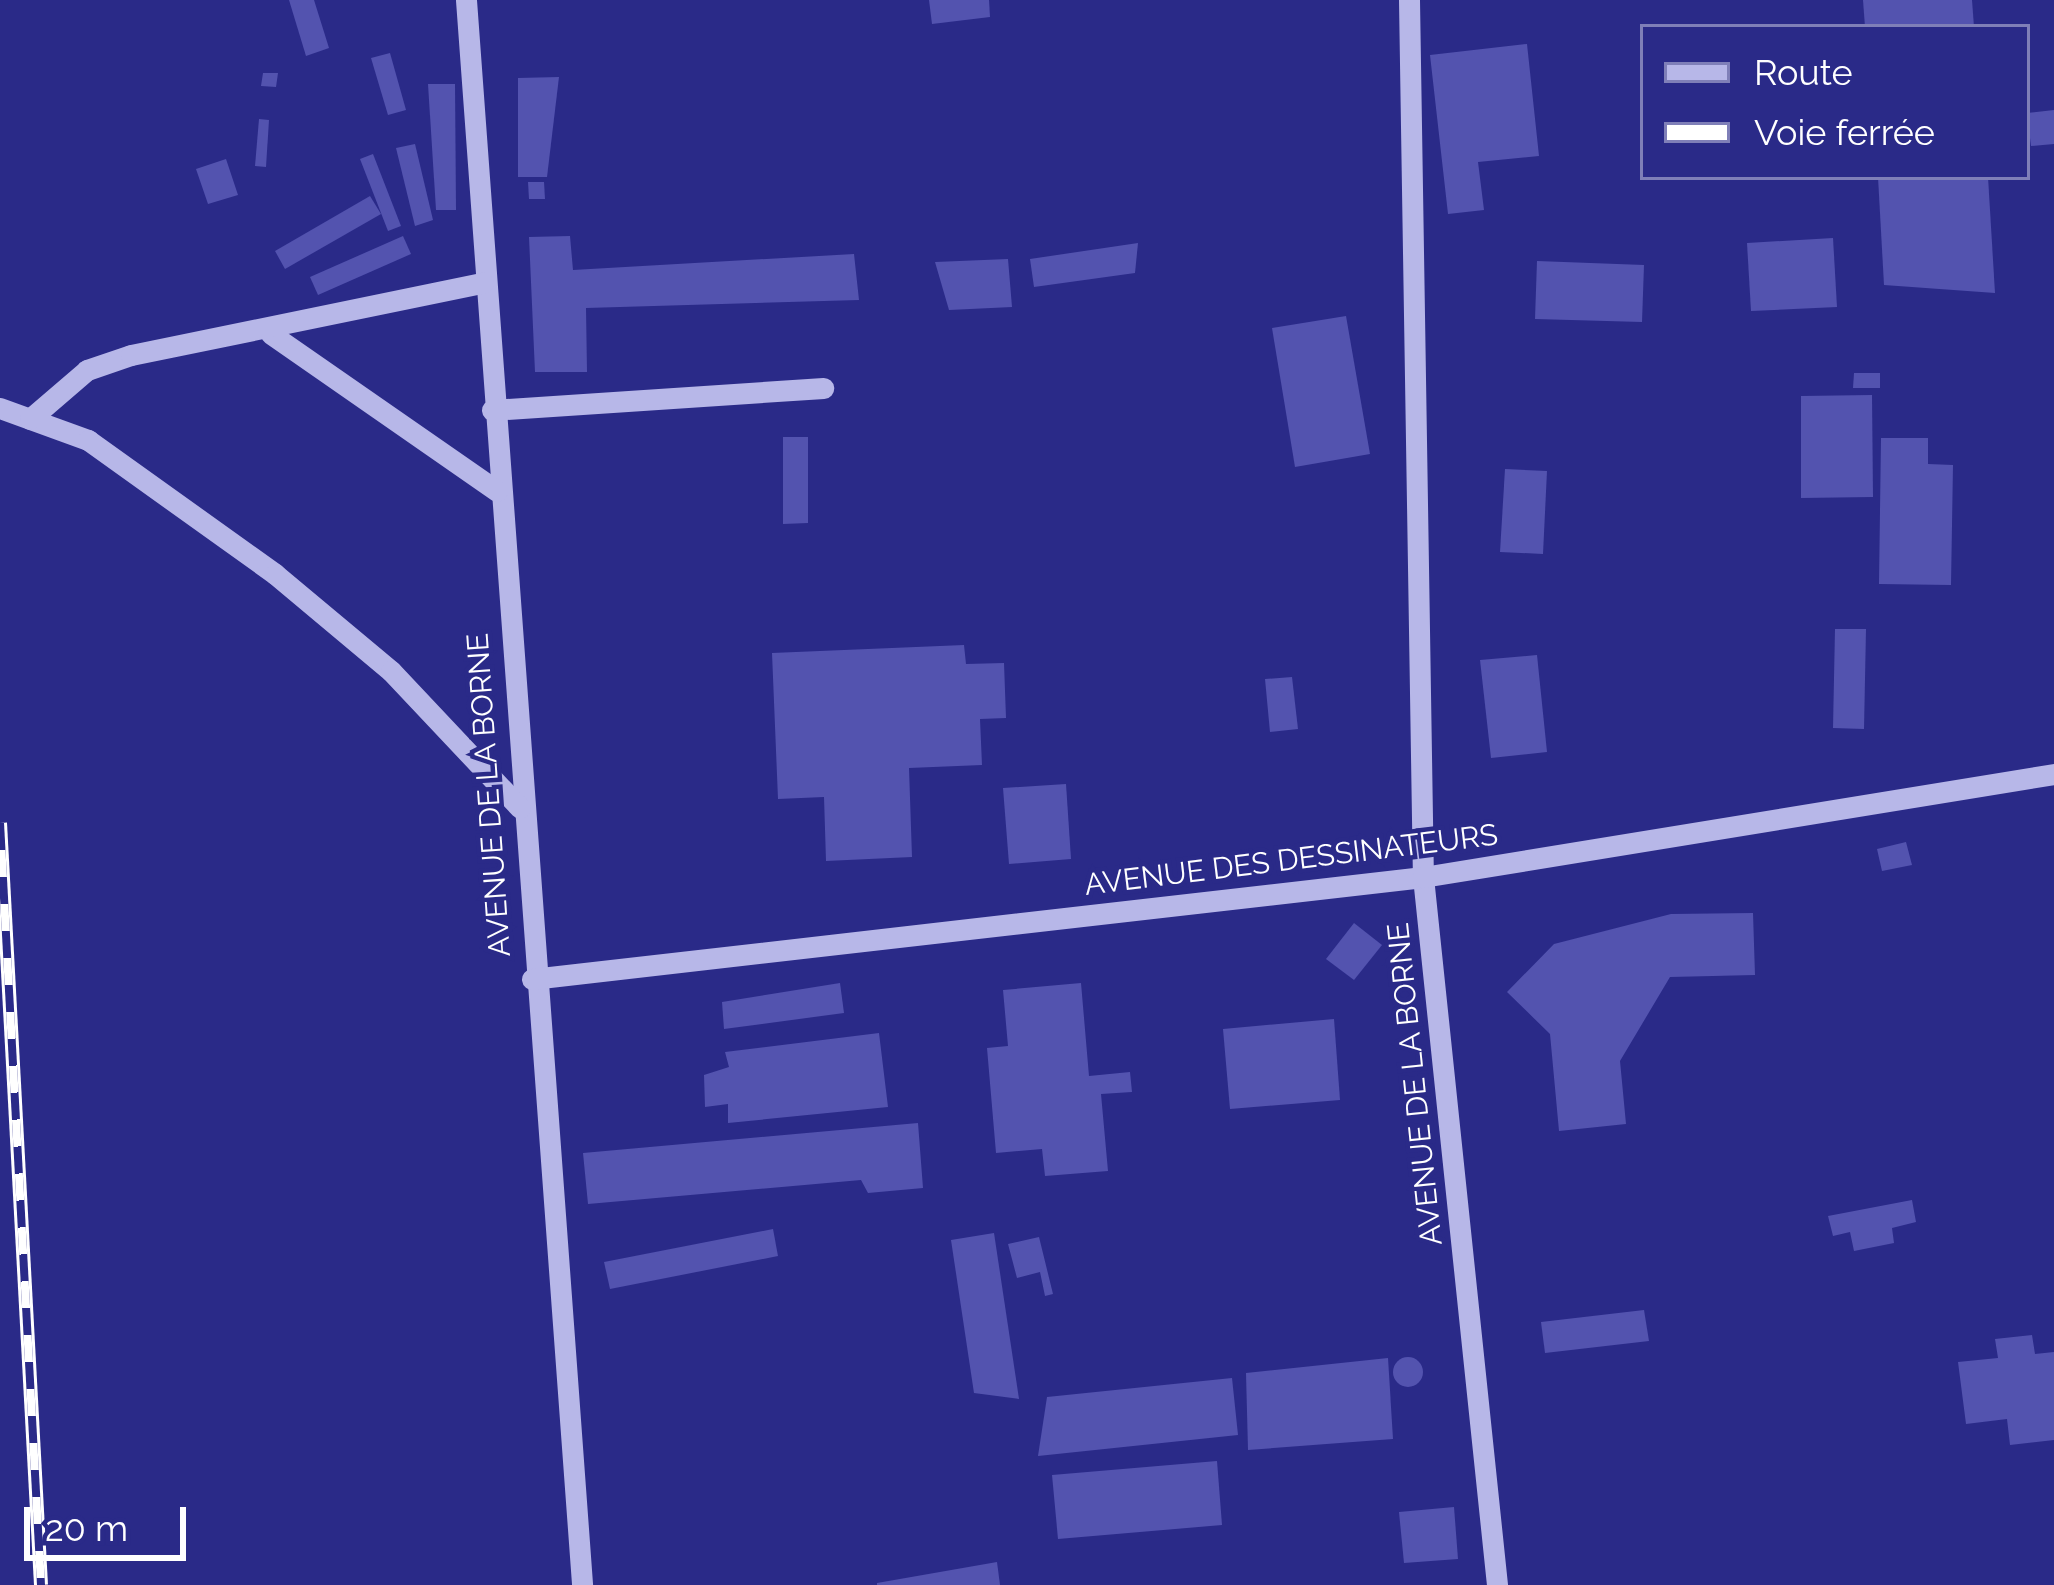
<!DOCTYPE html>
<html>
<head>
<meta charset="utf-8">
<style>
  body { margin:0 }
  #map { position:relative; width:2054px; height:1585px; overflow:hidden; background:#2a2a88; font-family:Raleway,sans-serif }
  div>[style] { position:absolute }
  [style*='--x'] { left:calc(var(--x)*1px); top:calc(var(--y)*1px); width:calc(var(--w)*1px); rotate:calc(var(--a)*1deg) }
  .building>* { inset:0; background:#5353af }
  .round { border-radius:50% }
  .minor>* { height:21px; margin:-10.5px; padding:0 10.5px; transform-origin:10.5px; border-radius:10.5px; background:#b7b7e8 }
  .rail>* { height:14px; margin-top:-7px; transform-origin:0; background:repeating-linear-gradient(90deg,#2a2a88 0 27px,#fff 0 54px); box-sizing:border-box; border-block:3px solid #fff }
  span { translate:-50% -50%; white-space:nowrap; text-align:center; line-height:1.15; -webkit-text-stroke:9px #2a2a88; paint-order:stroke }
  .street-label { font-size:30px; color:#fff }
  .legend { position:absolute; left:1640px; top:24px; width:390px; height:156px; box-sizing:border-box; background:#2a2a88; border:3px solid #7f7fb8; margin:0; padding:15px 21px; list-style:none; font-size:36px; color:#fff }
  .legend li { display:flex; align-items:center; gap:24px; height:60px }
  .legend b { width:60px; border:3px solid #7f7fb8 }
  .scale { position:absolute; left:24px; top:1507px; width:162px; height:54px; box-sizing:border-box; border:6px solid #fff; border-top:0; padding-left:15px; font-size:36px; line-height:42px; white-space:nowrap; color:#fff; -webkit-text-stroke:9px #2a2a88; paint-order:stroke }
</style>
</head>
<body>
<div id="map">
  <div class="building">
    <div style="clip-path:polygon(289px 0,314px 0,329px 48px,306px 56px)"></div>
    <div style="clip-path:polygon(929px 0,989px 0,990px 17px,932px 24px)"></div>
    <div style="clip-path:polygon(1863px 0,1972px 0,1974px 27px,1865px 27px)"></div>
    <div style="clip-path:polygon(1527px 44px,1539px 156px,1478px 162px,1484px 210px,1448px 214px,1430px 55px)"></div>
    <div style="clip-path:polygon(390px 53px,406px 110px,388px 115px,371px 58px)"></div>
    <div style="clip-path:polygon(263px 73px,278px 73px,276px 87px,261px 86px)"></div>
    <div style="clip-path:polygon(559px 77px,547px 177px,518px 177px,518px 78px)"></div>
    <div style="clip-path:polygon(428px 84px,455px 84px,456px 210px,436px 210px)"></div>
    <div style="clip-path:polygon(2054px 110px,2054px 144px,2031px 146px,2027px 113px)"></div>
    <div style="clip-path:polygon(259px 119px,269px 120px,266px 167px,255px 166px)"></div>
    <div style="clip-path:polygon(415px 144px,433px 220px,415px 226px,396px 148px)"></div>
    <div style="clip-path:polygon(373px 154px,401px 226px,388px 231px,360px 159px)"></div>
    <div style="clip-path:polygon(226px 159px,238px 195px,208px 204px,196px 169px)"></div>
    <div style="clip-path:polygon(1878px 177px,1988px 177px,1995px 293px,1884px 285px)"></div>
    <div style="clip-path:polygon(528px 182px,544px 182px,545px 199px,529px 199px)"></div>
    <div style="clip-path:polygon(370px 196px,381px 214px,285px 269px,275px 251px)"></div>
    <div style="clip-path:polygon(403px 236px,411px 254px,318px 295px,310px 277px)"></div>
    <div style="clip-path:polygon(570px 236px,573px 270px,854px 254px,859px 300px,586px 308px,587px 372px,535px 372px,529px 237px)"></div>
    <div style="clip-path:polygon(1833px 238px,1837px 307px,1751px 311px,1747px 243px)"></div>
    <div style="clip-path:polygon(1138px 243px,1135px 273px,1034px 287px,1030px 259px)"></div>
    <div style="clip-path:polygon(1008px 259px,1012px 307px,949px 310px,935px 262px)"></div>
    <div style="clip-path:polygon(1537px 261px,1644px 265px,1642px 322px,1535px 319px)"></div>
    <div style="clip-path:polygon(1346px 316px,1370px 454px,1295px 467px,1272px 328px)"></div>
    <div style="clip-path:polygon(1854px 373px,1880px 373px,1880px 388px,1853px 388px)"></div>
    <div style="clip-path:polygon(1872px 395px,1873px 497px,1801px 498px,1801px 396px)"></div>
    <div style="clip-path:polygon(783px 437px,808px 437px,808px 523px,783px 524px)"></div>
    <div style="clip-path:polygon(1881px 438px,1928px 438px,1928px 464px,1953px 465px,1951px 585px,1879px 584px)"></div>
    <div style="clip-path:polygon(1505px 469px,1547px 471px,1543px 554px,1500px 552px)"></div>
    <div style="clip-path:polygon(1835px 629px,1866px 629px,1864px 729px,1833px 728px)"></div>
    <div style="clip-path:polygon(964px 645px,966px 664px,1004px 663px,1006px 718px,980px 719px,982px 765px,909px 768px,912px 857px,826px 861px,824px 797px,778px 799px,772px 653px)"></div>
    <div style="clip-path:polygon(1537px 655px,1547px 752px,1491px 758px,1480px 660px)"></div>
    <div style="clip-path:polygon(1292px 677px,1298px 729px,1270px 732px,1265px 679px)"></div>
    <div style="clip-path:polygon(1066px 784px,1071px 859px,1009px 864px,1003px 788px)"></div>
    <div style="clip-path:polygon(1906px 842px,1912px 865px,1882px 871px,1877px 849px)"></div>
    <div style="clip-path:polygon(1753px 913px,1755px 975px,1670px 977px,1620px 1061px,1626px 1124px,1559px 1131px,1550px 1034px,1507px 992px,1554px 944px,1671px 914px)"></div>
    <div style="clip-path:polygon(1354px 923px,1382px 945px,1354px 980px,1326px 959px)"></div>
    <div style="clip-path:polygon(840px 983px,844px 1013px,724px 1029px,722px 1002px)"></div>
    <div style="clip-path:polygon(1081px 983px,1089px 1076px,1130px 1072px,1132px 1092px,1101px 1094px,1108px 1171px,1045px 1176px,1042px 1149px,996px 1153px,987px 1048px,1008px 1046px,1003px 990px)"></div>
    <div style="clip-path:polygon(1334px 1019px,1340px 1100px,1230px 1109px,1223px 1029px)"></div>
    <div style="clip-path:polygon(879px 1033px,888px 1107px,728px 1123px,728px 1104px,705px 1107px,704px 1075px,729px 1067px,725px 1052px)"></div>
    <div style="clip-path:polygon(918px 1123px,923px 1188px,868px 1193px,861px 1180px,588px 1204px,583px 1153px)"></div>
    <div style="clip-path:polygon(1912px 1200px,1916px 1222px,1892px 1228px,1894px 1243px,1854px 1251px,1850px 1232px,1833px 1236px,1828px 1216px)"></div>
    <div style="clip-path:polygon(773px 1229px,778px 1256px,610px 1289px,604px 1262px)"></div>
    <div style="clip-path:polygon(994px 1233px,1019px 1399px,974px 1393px,951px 1240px)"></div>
    <div style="clip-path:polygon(1039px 1237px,1053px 1294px,1045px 1296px,1040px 1272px,1017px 1278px,1008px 1244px)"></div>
    <div style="clip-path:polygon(1644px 1310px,1649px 1341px,1545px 1353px,1541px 1322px)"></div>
    <div style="clip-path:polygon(2032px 1335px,2035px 1354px,2054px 1352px,2054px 1440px,2010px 1445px,2007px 1419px,1966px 1424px,1958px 1362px,1998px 1358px,1995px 1339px)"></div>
    <div class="round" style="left:1393px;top:1357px;width:30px;height:30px"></div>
    <div style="clip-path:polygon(1388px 1358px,1393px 1439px,1248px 1450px,1246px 1373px)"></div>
    <div style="clip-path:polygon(1232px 1378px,1238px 1435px,1038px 1456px,1047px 1397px)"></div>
    <div style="clip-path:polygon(1217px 1461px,1222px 1525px,1058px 1539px,1052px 1475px)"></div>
    <div style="clip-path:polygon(1454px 1507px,1458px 1559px,1404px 1563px,1399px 1512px)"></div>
    <div style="clip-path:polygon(997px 1562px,1000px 1585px,877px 1585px,877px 1583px)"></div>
  </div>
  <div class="minor">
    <div style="--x:466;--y:0;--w:1589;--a:85.81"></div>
    <div style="--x:1409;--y:0;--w:877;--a:89.09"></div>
    <div style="--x:1423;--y:877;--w:712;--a:84.03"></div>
    <div style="--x:271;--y:334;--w:275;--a:34.8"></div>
    <div style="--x:0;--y:408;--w:94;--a:20"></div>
    <div style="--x:88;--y:440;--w:230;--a:35.6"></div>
    <div style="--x:275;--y:574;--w:151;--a:39.9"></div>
    <div style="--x:391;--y:671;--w:188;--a:46.7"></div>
    <div style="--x:492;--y:410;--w:332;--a:-3.8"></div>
    <div style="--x:30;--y:419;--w:75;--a:-40.7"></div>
    <div style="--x:87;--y:370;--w:46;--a:-18.8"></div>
    <div style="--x:131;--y:355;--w:359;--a:-11.6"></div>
    <div style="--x:532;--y:979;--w:897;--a:-6.53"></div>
    <div style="--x:1423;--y:877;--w:639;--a:-9.27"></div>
  </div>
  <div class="rail">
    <div style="--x:0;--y:823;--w:763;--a:86.92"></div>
  </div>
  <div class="street-label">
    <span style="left:489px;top:795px;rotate:-94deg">AVENUE DE LA BORNE</span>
    <span style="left:1291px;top:860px;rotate:-7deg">AVENUE DES DESSINATEURS</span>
    <span style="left:1415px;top:1084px;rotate:-96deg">AVENUE DE LA BORNE</span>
  </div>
  <ul class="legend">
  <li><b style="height:15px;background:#b7b7e8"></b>Route</li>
  <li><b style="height:15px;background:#fff"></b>Voie ferrée</li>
  </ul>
  <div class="scale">20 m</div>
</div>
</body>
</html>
